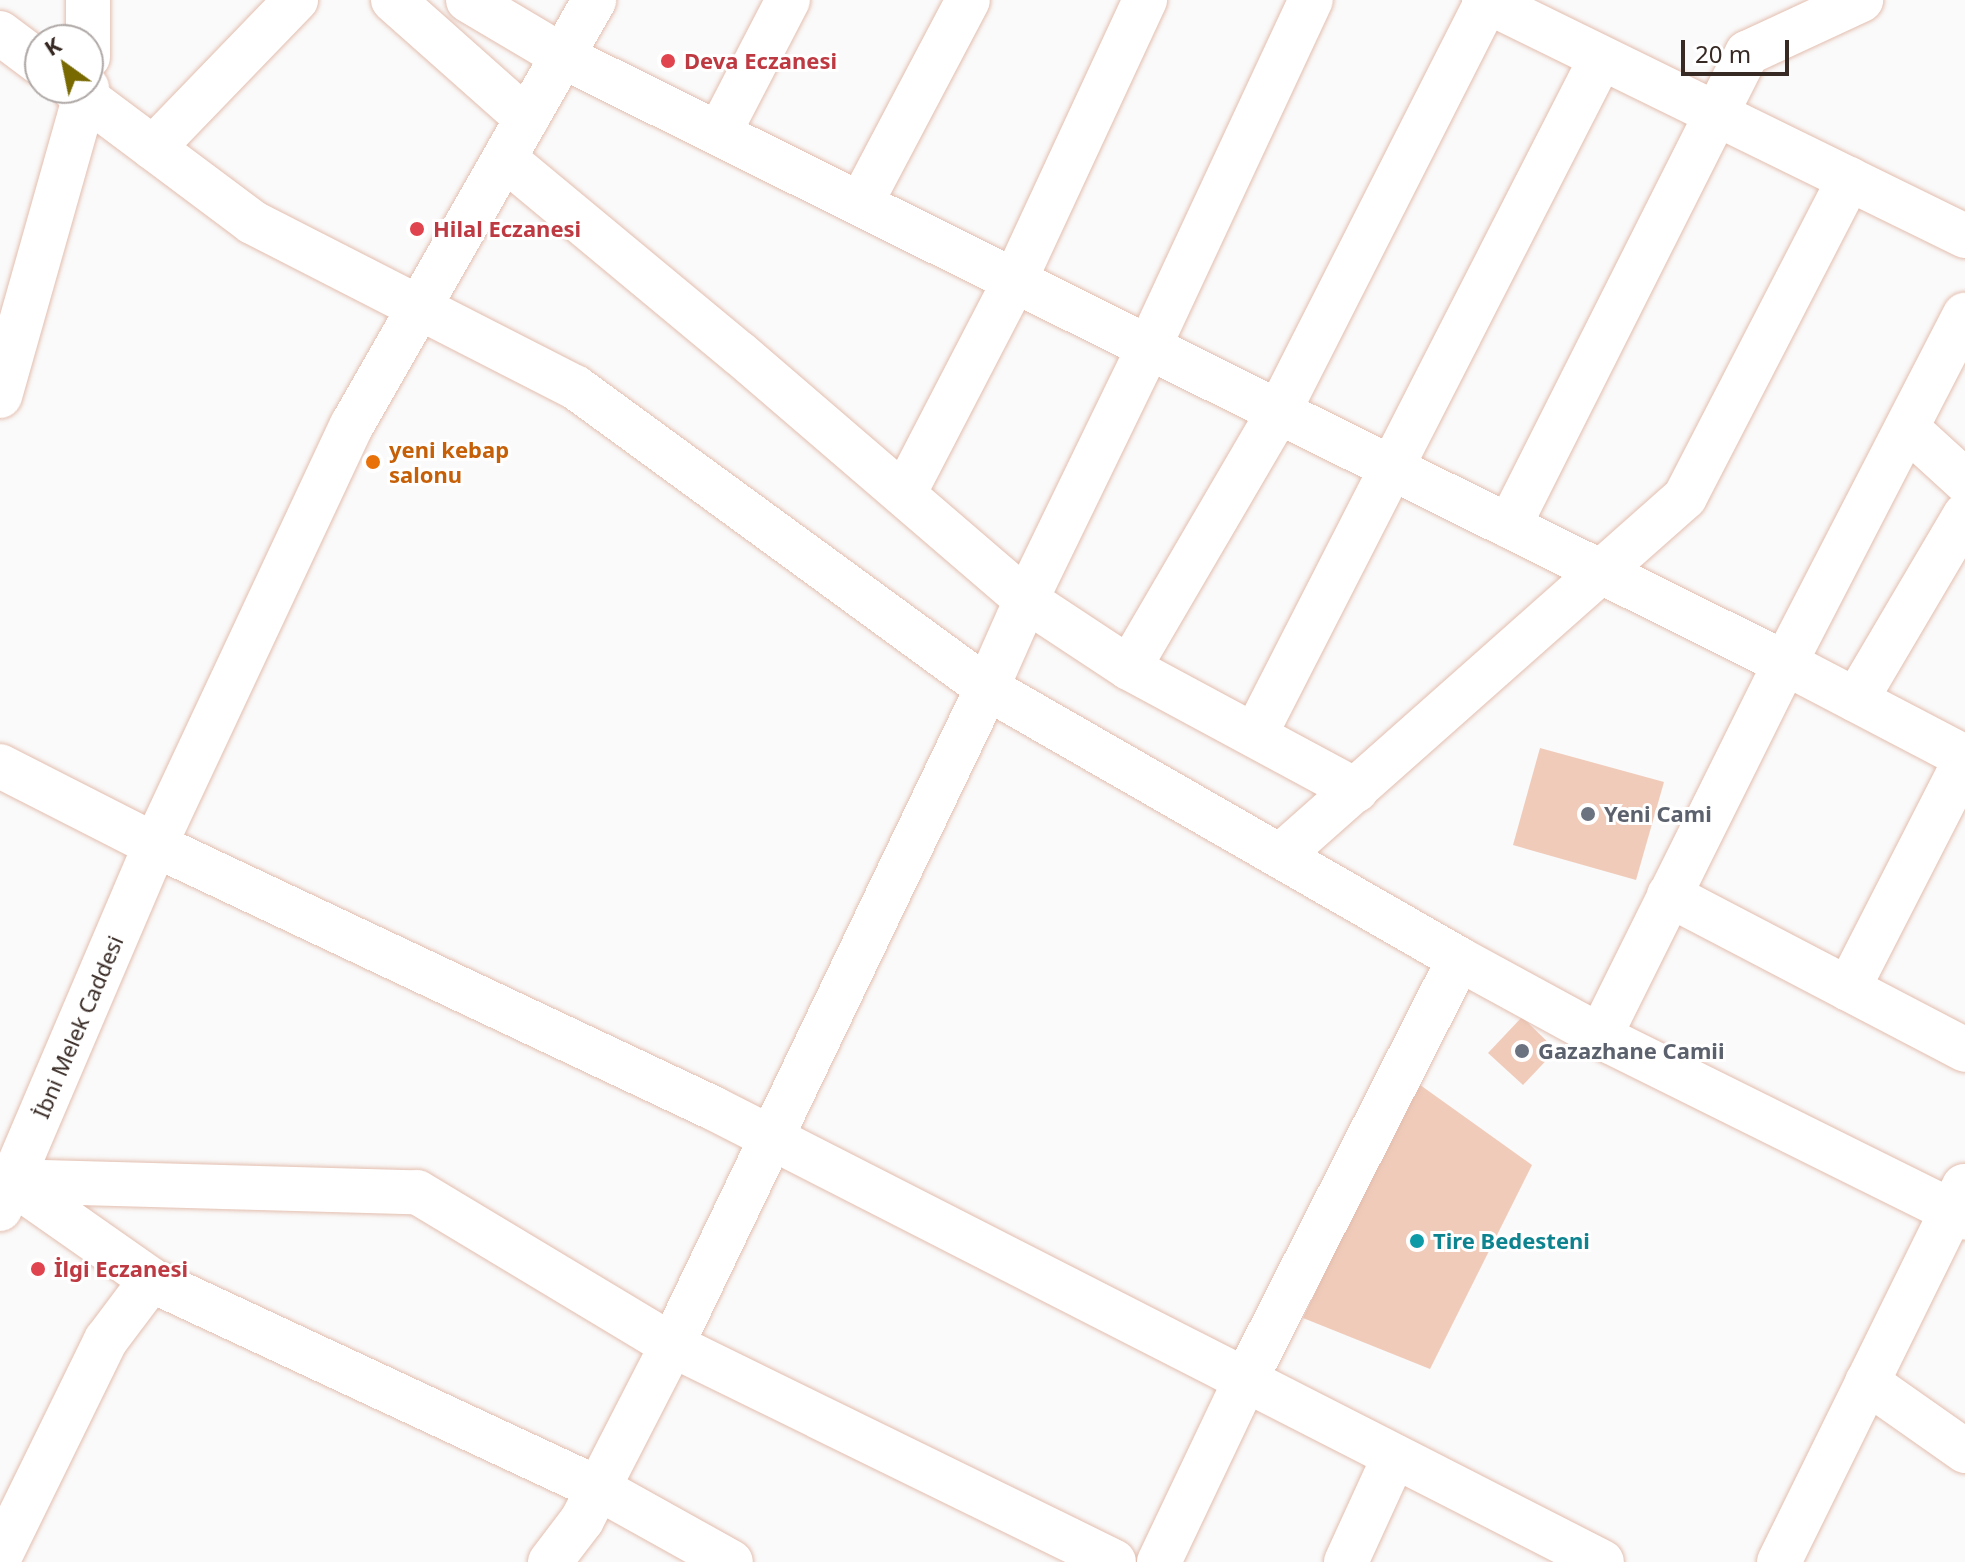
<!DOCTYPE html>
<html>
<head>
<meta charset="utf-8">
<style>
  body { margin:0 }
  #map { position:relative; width:1965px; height:1562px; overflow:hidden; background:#fafafa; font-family:"Noto Sans",sans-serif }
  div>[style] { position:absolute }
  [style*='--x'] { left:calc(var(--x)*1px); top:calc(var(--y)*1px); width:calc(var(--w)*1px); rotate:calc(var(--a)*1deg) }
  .building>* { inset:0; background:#f0cbba }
  .roads { filter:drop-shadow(0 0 2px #e3beaf) drop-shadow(0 0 2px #e3beaf) }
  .minor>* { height:44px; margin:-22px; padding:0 22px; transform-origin:22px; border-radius:22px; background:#fff }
  .dots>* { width:22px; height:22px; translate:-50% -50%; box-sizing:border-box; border:4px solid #fff; border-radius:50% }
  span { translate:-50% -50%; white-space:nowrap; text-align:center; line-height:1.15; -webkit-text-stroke:6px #fff; paint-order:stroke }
  .health-label { font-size:22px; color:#be3a42; font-weight:700 }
  .left { translate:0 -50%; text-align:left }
  .food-label { font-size:22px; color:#c56008; font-weight:700 }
  .worship-label { font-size:22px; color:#5b616d; font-weight:700 }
  .street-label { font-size:22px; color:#372923 }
  .culture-label { font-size:22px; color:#0d838f; font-weight:700 }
  .north { position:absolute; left:24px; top:24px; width:80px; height:80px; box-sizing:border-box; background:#fff; border:2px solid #afa9a7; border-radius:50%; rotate:327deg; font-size:22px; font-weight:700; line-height:32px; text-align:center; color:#372923 }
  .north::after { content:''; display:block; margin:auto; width:28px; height:36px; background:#786900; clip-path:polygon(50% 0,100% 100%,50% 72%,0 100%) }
  .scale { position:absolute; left:1681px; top:40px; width:108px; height:36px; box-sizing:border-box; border:4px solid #372923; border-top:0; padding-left:10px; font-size:24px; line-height:28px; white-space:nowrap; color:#372923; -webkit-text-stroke:6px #fff; paint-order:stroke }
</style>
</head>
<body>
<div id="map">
  <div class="building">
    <div style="clip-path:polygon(1540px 748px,1664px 782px,1636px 880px,1513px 845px)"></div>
    <div style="clip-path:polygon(1522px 1017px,1556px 1050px,1523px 1085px,1488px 1053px)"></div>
    <div style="clip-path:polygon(1416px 1082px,1532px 1165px,1430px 1369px,1303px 1318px)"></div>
  </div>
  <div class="roads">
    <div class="minor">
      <div style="--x:393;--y:0;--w:179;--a:41.6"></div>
      <div style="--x:468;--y:0;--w:112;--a:30.7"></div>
      <div style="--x:564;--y:57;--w:1363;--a:26.4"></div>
      <div style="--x:1785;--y:663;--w:203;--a:27.6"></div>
      <div style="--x:1484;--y:0;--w:536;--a:26.13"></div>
      <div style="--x:0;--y:33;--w:50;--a:36.9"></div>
      <div style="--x:88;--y:57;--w:57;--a:-90"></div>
      <div style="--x:73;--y:88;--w:224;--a:36.8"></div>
      <div style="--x:252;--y:222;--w:363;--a:27.1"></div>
      <div style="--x:575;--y:387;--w:510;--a:36.15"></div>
      <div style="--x:987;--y:688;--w:544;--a:29.86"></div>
      <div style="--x:1459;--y:959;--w:173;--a:28.6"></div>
      <div style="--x:1611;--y:1042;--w:395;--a:26.4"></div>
      <div style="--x:719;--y:133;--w:150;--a:-62.6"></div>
      <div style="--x:153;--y:148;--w:206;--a:-46"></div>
      <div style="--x:505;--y:159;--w:304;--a:39.7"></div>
      <div style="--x:739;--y:353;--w:379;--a:40.7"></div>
      <div style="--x:1026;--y:600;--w:123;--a:33.4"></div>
      <div style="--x:1129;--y:668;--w:258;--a:28.3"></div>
      <div style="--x:861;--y:203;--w:229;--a:-62.2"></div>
      <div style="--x:0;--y:396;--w:320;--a:-74.2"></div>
      <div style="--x:1907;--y:428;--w:79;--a:42.4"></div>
      <div style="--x:904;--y:494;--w:241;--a:-62.6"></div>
      <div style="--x:1015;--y:280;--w:309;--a:-65.1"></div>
      <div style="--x:1509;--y:526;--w:530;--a:-63.29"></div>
      <div style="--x:1747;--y:53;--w:126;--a:-24.9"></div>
      <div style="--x:1129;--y:668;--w:298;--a:-59.7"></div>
      <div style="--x:1279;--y:411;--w:460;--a:-63.1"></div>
      <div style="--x:1856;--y:700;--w:215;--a:-59.5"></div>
      <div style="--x:1255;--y:735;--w:760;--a:-62.93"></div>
      <div style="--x:0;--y:766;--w:174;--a:27"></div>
      <div style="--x:155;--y:845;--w:617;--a:25.24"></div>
      <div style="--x:713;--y:1108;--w:998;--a:27.05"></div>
      <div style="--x:1280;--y:856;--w:541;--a:-41.55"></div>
      <div style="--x:1685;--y:497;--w:358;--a:-62.7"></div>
      <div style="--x:1669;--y:895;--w:334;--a:27.6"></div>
      <div style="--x:1848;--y:989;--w:257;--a:-62.9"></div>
      <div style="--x:1600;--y:1036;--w:416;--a:-63.6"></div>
      <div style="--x:1785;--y:663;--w:392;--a:-62.7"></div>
      <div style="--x:7;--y:1179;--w:176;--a:35"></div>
      <div style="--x:151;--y:1280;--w:493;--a:25"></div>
      <div style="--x:598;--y:1488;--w:152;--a:29.1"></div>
      <div style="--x:12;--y:1181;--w:405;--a:1.6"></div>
      <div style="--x:417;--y:1192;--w:297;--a:31"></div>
      <div style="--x:672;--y:1345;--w:492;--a:26.1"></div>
      <div style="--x:0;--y:1209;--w:396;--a:-66.9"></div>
      <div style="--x:155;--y:845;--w:464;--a:-64.9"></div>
      <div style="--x:352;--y:425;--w:489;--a:-60.3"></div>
      <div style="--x:1867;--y:1382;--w:120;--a:35.1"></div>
      <div style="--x:0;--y:1556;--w:241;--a:-63.9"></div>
      <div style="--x:106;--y:1340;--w:75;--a:-53.1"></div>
      <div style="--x:550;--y:1562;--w:53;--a:-52.7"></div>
      <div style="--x:582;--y:1520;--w:197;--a:-62.8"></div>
      <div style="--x:672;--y:1345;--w:729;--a:-64.38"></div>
      <div style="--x:987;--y:688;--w:96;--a:-66.1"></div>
      <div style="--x:1026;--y:600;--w:281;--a:-64.1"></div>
      <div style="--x:1149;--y:347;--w:383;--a:-65"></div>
      <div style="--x:1159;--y:1562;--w:200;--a:-64.6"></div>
      <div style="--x:1245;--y:1381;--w:473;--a:-63.1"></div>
      <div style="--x:1346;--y:1562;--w:115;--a:-65.4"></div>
      <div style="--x:1779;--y:1562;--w:419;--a:-63.8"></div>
    </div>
  </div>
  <div class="dots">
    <div style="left:668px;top:61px;background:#e0444e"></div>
    <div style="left:417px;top:229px;background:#e0444e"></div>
    <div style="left:373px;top:462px;background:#e8710a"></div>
    <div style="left:1588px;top:814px;background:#6b7280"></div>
    <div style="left:1522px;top:1051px;background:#6b7280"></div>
    <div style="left:1417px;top:1241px;background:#0f9aa8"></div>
    <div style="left:38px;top:1269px;background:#e0444e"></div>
  </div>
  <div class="health-label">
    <span class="left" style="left:684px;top:61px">Deva Eczanesi</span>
    <span class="left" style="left:433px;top:229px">Hilal Eczanesi</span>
    <span class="left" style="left:54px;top:1269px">İlgi Eczanesi</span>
  </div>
  <div class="food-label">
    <span class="left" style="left:389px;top:462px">yeni kebap<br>salonu</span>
  </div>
  <div class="worship-label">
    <span class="left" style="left:1604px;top:814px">Yeni Cami</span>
    <span class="left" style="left:1538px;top:1051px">Gazazhane Camii</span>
  </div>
  <div class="street-label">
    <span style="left:78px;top:1027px;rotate:-67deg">İbni Melek Caddesi</span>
  </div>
  <div class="culture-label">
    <span class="left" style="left:1433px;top:1241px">Tire Bedesteni</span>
  </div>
  <div class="north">K</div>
  <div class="scale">20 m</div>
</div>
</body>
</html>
